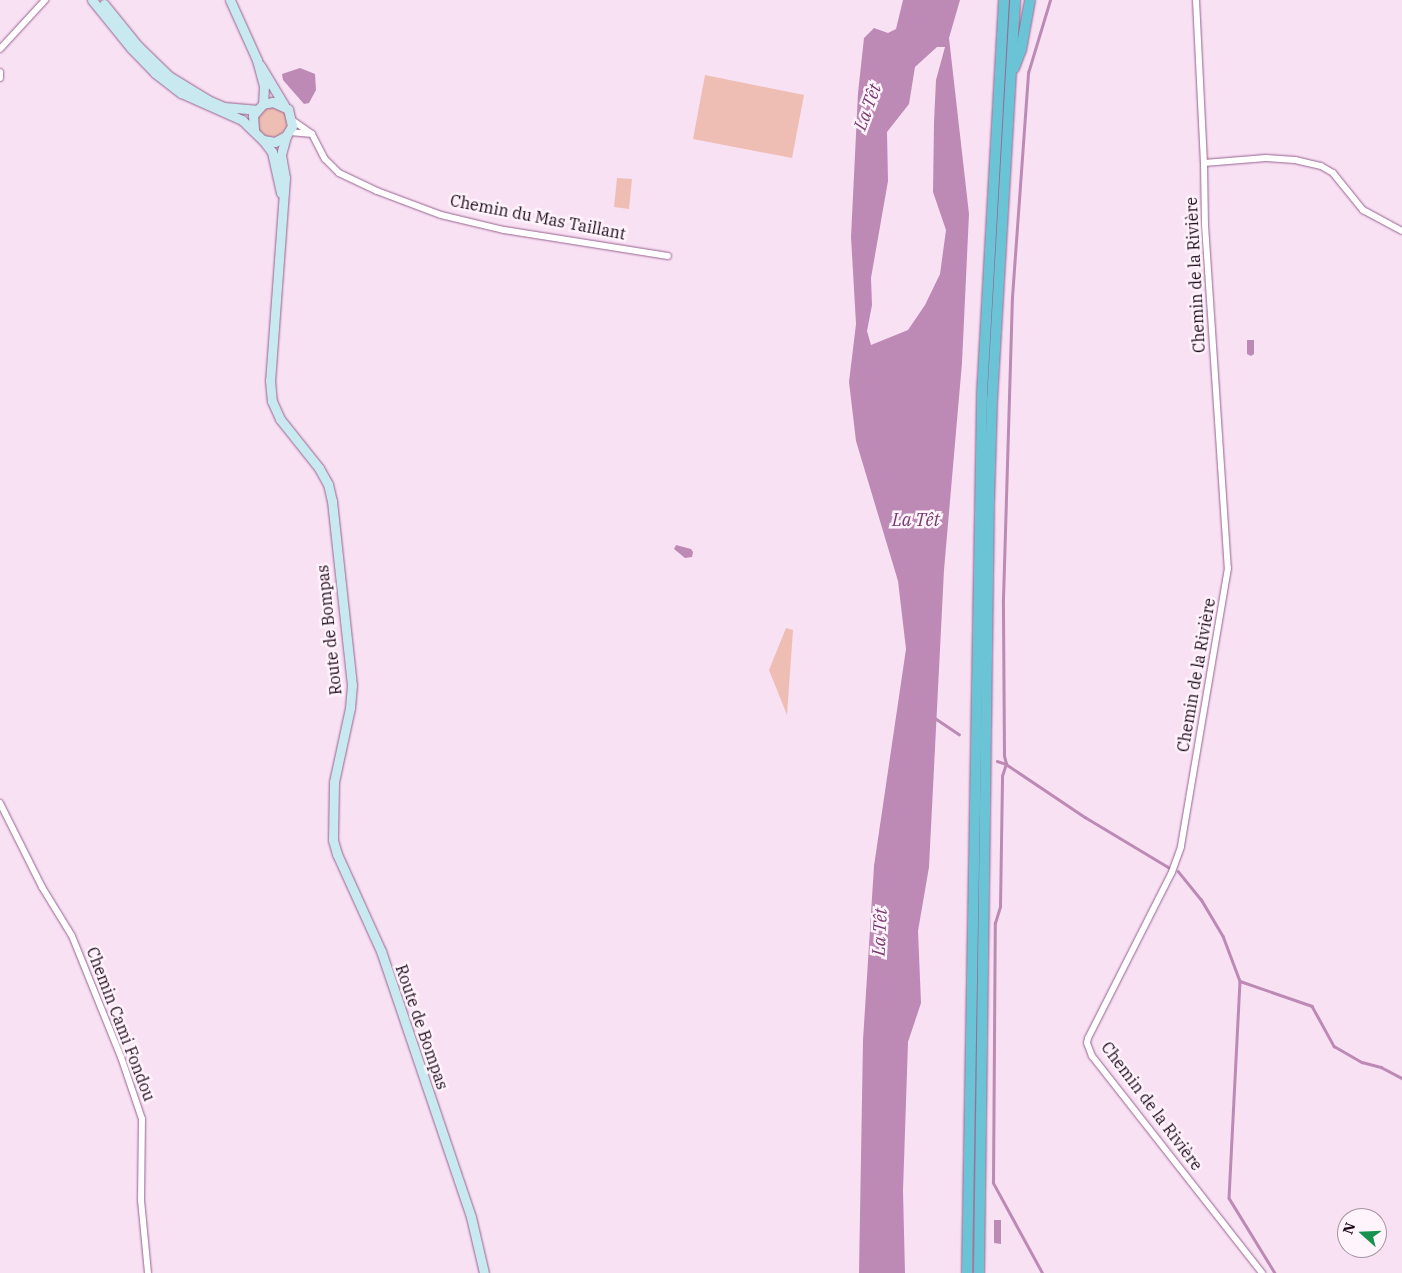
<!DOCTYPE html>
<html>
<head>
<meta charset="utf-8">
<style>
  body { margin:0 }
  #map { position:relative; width:1402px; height:1273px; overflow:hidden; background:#f9e1f4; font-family:"IBM Plex Serif",serif }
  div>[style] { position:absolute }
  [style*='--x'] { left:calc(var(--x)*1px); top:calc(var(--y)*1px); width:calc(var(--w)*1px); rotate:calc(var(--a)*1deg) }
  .green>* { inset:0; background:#eebeb4 }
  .round { border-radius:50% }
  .water>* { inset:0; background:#bc8ab4 }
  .stream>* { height:2.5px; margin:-1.25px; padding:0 1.25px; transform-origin:1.25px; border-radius:1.25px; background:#bc8ab4 }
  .roads { filter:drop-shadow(0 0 1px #97638f) drop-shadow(0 0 1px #97638f) }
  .minor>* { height:6px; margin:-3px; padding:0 3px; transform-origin:3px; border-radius:3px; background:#fff }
  .secondary>* { height:9px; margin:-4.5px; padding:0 4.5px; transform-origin:4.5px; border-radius:4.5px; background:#c8e9ef }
  .trunk>* { height:10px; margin:-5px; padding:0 5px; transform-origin:5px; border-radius:5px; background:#6bc4d6 }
  span { translate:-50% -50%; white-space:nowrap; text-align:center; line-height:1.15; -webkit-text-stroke:5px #fff3fc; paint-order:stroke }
  .street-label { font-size:16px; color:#1c0819 }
  .water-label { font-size:18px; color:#77386e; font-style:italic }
  .north { position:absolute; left:1337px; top:1208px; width:50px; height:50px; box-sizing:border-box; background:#fff3fc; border:1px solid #a495a1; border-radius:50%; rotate:290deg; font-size:14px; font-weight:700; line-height:20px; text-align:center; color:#1c0819 }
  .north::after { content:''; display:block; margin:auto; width:18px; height:22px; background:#18924f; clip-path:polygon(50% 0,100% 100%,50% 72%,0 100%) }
</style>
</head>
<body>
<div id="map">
  <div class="green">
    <div style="clip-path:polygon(705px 75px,804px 95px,792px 158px,693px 139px)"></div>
    <div class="round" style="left:257px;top:107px;width:30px;height:30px"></div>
    <div style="clip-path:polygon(617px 178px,632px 179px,629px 209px,614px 207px)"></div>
    <div style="clip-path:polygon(786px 628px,793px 630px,787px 715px,769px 670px)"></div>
  </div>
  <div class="water">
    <div style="clip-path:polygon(evenodd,903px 0,960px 0,949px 38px,969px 214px,962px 363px,944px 570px,929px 867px,918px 931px,921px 1003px,908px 1042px,903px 1191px,905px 1273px,859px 1273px,863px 1040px,874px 866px,906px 649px,898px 581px,856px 441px,849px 382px,856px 324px,851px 237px,858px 93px,864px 38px,874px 28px,888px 33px,896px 29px,903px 0,937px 47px,945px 47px,936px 80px,934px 122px,933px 192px,946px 230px,940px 274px,925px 305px,908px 330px,871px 345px,867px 331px,872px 305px,871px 278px,888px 181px,887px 132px,909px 104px,915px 67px,937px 47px)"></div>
    <div style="clip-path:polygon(300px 68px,315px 74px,316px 90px,309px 103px,304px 104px,283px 80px,282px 74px)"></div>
    <div style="clip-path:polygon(1247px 340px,1254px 340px,1254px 354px,1251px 356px,1247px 354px)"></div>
    <div style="clip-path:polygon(676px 545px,691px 549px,693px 552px,692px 557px,685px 558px,674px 549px)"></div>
    <div style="clip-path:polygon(994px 1220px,1001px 1220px,1001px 1244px,994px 1243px)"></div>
  </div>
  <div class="stream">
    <div style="--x:935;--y:718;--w:29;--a:34"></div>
    <div style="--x:997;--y:761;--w:9;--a:18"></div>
    <div style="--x:1006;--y:764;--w:95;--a:33.9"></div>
    <div style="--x:1085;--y:817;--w:99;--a:31"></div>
    <div style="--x:1178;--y:871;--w:36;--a:51"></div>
    <div style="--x:1201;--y:899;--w:43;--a:59.3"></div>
    <div style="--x:1223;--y:936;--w:48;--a:69.3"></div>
    <div style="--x:1240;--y:981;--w:217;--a:92.9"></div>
    <div style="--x:1229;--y:1198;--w:88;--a:58.5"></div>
    <div style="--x:1240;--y:981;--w:76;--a:19.1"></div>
    <div style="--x:1312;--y:1006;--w:46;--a:61.2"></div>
    <div style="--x:1334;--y:1046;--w:32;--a:30"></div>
    <div style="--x:1362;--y:1062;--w:20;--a:15"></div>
    <div style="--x:1381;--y:1067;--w:24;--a:28"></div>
    <div style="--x:1042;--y:1273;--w:102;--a:-118.6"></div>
    <div style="--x:993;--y:1183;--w:260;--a:-89.6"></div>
    <div style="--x:995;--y:923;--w:17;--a:-73"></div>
    <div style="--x:1000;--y:907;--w:131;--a:-89.1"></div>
    <div style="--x:1002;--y:776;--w:13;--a:-72"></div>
    <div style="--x:1006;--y:764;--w:8;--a:-104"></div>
    <div style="--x:1004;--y:756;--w:157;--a:-90.4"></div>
    <div style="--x:1003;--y:599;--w:302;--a:-88.3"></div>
    <div style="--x:1012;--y:297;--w:225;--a:-85.9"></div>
    <div style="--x:1028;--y:73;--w:76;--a:-73.2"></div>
  </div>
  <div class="roads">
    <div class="minor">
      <div style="--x:1196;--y:0;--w:163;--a:87.2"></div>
      <div style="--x:1204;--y:163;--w:62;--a:89.1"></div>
      <div style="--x:1205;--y:225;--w:344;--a:86.2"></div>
      <div style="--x:1228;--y:568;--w:283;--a:99.6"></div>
      <div style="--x:1181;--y:847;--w:27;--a:110"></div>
      <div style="--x:1172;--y:872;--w:186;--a:116.8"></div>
      <div style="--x:1088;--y:1038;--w:5;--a:101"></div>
      <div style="--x:1087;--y:1043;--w:14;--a:69"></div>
      <div style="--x:1092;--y:1056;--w:276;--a:51.9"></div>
      <div style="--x:0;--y:49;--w:67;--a:-47.4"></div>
      <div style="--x:0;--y:72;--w:6;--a:90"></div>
      <div style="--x:290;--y:132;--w:22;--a:5"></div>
      <div style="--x:312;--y:134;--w:24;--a:-145"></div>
      <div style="--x:312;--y:134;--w:28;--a:63"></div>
      <div style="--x:325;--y:159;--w:20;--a:45"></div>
      <div style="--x:339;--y:173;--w:42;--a:25.3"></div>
      <div style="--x:377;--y:191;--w:68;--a:20.6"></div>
      <div style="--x:441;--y:215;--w:65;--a:13.4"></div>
      <div style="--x:504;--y:230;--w:166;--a:9"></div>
      <div style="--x:1204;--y:163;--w:62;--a:-4.6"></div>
      <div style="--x:1266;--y:158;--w:29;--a:4"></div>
      <div style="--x:1295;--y:160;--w:27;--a:13"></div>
      <div style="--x:1321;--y:166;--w:14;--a:30"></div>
      <div style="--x:1333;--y:173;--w:48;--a:51"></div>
      <div style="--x:1363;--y:210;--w:44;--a:28.3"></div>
      <div style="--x:0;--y:803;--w:94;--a:63.4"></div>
      <div style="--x:42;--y:887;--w:57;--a:58.5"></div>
      <div style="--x:72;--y:936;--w:131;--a:68"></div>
      <div style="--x:121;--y:1057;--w:65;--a:71.3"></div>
      <div style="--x:142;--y:1119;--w:81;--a:90.7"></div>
      <div style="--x:141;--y:1200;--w:73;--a:84.5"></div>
    </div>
    <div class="secondary">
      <div style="--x:92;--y:0;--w:62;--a:50.9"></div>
      <div style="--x:131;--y:48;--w:35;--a:46"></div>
      <div style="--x:155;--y:73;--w:33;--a:38"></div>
      <div style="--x:181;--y:93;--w:67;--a:23.9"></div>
      <div style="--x:242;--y:120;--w:29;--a:44"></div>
      <div style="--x:263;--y:140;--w:12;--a:9"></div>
      <div style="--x:275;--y:142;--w:13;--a:-29"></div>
      <div style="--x:286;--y:136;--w:12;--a:-59"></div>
      <div style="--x:292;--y:126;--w:17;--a:-103"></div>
      <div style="--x:288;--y:109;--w:17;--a:-155"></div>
      <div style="--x:273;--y:102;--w:10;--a:169"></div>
      <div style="--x:263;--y:104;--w:15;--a:132"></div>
      <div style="--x:253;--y:115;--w:16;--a:86"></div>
      <div style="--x:230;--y:0;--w:66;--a:65.8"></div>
      <div style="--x:257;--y:60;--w:27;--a:75"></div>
      <div style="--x:264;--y:86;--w:18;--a:93"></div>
      <div style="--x:104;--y:4;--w:54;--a:51"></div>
      <div style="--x:138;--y:46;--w:43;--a:44.1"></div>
      <div style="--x:169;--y:76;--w:46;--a:31.6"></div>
      <div style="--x:208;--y:100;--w:17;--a:24"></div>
      <div style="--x:224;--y:107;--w:32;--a:5"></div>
      <div style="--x:260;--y:65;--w:47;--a:59"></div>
      <div style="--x:286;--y:136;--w:20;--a:105"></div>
      <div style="--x:281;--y:155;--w:23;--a:80"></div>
      <div style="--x:285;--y:178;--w:203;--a:94.2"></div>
      <div style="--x:270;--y:380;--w:21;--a:85"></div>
      <div style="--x:272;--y:401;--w:20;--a:66"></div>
      <div style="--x:280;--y:419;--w:63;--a:51.5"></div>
      <div style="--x:319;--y:468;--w:18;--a:61"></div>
      <div style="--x:328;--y:484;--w:17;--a:77"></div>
      <div style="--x:332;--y:501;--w:185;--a:83.8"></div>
      <div style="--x:352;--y:685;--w:23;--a:95"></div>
      <div style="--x:350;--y:708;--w:76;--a:102.2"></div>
      <div style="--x:334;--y:782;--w:58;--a:91"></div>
      <div style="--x:333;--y:840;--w:15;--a:74"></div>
      <div style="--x:337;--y:854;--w:107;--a:65.6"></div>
      <div style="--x:381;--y:951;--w:281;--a:71.3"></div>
      <div style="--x:471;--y:1217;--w:57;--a:76.9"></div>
      <div style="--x:263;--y:140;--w:15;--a:53"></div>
      <div style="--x:272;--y:152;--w:42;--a:77.6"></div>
    </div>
    <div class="trunk">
      <div style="--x:1014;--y:68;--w:19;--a:-69"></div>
      <div style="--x:1021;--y:50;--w:51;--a:-79.8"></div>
      <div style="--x:967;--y:1273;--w:880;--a:-89.02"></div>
      <div style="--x:982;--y:393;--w:394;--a:-86.8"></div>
      <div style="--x:979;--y:1273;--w:771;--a:-89.26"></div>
      <div style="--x:989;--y:502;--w:101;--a:-88.3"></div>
      <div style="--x:992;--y:401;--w:402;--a:-86.7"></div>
    </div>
  </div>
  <div class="street-label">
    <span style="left:538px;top:217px;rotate:11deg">Chemin du Mas Taillant</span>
    <span style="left:1195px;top:275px;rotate:-93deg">Chemin de la Rivière</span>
    <span style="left:329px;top:630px;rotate:-96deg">Route de Bompas</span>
    <span style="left:1196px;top:675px;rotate:-80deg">Chemin de la Rivière</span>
    <span style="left:121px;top:1024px;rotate:69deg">Chemin Cami Fondou</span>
    <span style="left:422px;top:1027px;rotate:71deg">Route de Bompas</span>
    <span style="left:1152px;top:1106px;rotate:53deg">Chemin de la Rivière</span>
  </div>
  <div class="water-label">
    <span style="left:868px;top:107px;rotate:-70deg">La Têt</span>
    <span style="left:916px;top:520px">La Têt</span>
    <span style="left:880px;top:932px;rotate:-87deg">La Têt</span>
  </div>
  <div class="north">N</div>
</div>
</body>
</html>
